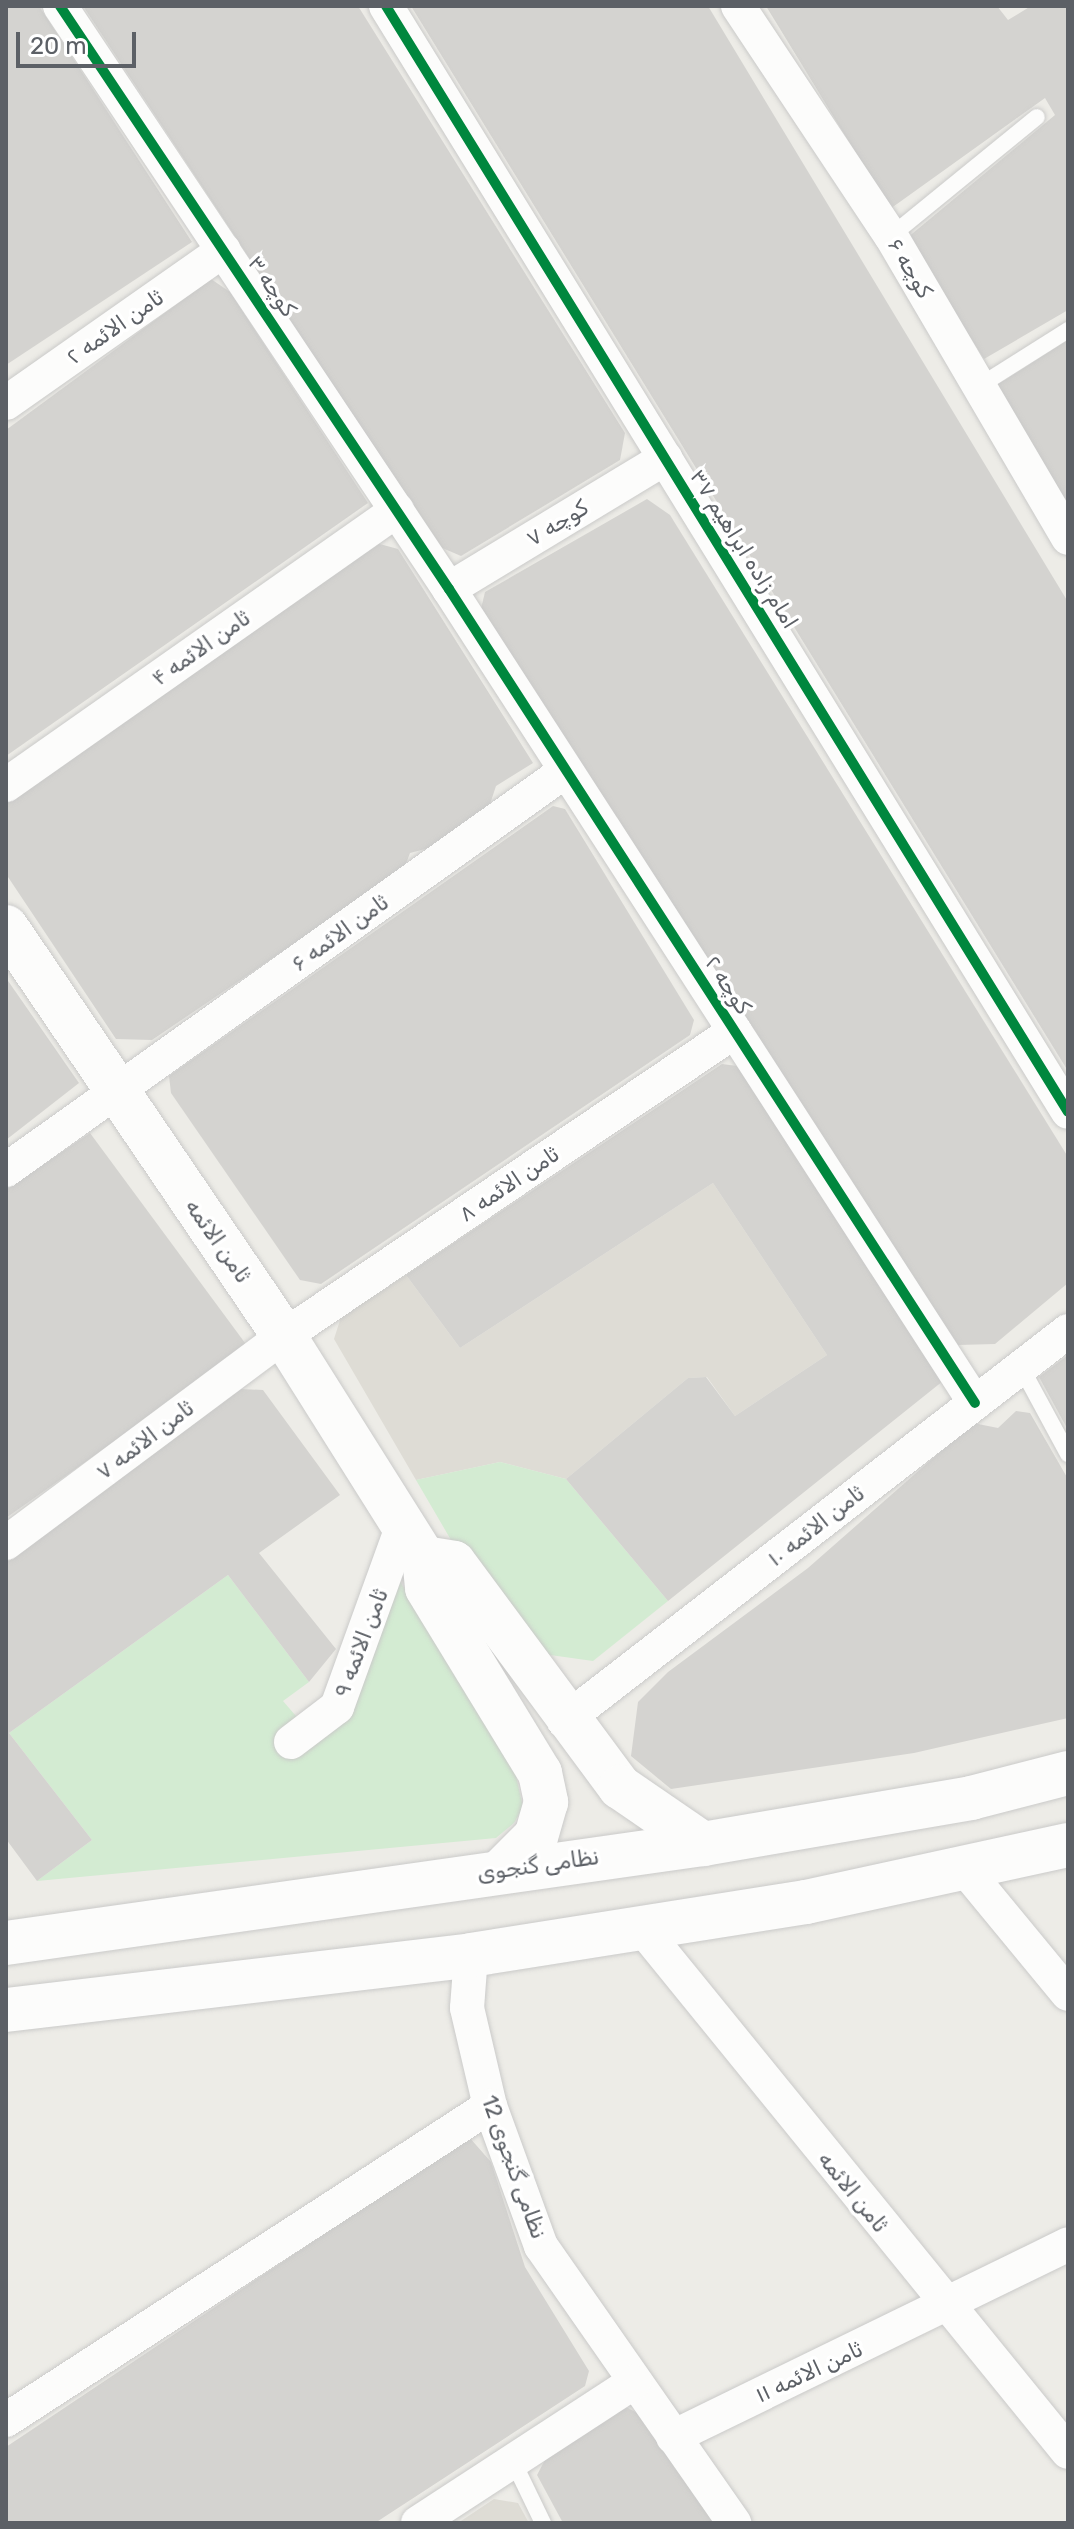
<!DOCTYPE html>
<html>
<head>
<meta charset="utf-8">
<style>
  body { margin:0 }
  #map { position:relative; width:1074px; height:2529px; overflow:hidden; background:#edece7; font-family:Rubik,Vazirmatn,sans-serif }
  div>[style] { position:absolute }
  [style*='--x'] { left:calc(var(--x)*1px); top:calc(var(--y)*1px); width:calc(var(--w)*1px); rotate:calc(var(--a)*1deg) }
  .education>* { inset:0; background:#dedcd5 }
  .green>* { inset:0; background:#d3ebd2 }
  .building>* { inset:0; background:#d4d3d0 }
  .roads { filter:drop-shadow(0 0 2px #cacac9) drop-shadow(0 0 2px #cacac9) }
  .lane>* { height:16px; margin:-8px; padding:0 8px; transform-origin:8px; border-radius:8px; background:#fcfcfb }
  .street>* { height:34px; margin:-17px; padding:0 17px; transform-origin:17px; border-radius:17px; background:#fcfcfb }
  .secondary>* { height:44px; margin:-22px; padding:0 22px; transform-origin:22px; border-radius:22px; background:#fcfcfb }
  .cycleway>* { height:10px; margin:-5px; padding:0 5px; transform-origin:5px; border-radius:5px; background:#00873e }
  span { translate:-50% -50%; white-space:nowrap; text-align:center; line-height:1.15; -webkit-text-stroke:7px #fff; paint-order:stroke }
  .street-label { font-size:22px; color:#5c6066 }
  .frame { position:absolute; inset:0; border:8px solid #5c6066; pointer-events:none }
  .scale { position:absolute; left:16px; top:32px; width:120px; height:36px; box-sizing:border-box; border:4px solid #5c6066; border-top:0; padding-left:10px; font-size:24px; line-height:28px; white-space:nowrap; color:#5c6066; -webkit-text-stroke:6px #fff; paint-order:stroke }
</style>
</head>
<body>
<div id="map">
  <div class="education">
    <div style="clip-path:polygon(713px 1183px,827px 1355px,735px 1416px,707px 1377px,688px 1378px,566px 1479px,500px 1462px,416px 1480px,334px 1339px,341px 1317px,406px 1275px,460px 1348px)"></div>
    <div style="clip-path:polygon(494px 2499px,518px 2503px,529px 2523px,458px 2523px)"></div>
  </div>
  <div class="green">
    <div style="clip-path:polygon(500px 1462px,566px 1479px,668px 1601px,593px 1661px,536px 1653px,451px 1540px,416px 1480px)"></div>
    <div style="clip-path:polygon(391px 1567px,513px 1763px,523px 1807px,514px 1823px,496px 1838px,37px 1881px,92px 1840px,9px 1733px,228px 1575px,309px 1682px,283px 1701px,302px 1723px,330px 1705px)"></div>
  </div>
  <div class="building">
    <div style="clip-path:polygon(6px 6px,39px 6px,192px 242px,6px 365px)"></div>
    <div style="clip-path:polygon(83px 6px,358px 6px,625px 433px,620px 460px,461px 556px,440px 547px)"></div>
    <div style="clip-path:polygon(411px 6px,708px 6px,1068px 602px,1068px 1071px)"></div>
    <div style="clip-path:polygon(766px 6px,997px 6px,1008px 20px,1031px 6px,1068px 6px,1068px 310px,984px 359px,907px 238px,1055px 115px,1045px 98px,890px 209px)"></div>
    <div style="clip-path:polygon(211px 279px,230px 292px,368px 503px,6px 756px,6px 430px)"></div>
    <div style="clip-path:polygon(1068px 340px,1068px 506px,997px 385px)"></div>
    <div style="clip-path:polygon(647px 499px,670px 515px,1068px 1157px,1068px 1283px,995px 1344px,958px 1345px,480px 613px,485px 592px)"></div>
    <div style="clip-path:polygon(376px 543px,398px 549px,533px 763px,496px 786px,490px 804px,433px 847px,410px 853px,404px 869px,152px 1040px,116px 1039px,6px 874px,6px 804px)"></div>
    <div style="clip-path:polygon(553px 806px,565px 809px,694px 1020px,690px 1035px,321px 1284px,300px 1280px,171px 1093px,169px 1076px)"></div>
    <div style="clip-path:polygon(6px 978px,79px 1083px,6px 1140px)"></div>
    <div style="clip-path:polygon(722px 1064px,737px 1066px,943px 1381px,668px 1601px,566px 1479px,688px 1378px,706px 1377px,735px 1416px,827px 1355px,713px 1183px,460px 1348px,406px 1275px)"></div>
    <div style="clip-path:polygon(90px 1133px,248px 1347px,6px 1518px,6px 1190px)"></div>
    <div style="clip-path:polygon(1068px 1355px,1068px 1430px,1039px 1377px)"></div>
    <div style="clip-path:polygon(241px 1389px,263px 1390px,340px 1495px,259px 1553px,336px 1649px,309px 1682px,228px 1575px,9px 1733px,92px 1840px,37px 1881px,6px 1839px,6px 1563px)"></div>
    <div style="clip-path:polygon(1016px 1411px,1030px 1413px,1068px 1479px,1068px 1718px,914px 1753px,671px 1789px,631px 1756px,638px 1702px,668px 1672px,808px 1568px,973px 1423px,998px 1428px)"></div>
    <div style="clip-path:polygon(469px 2137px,491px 2162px,525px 2267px,589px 2371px,585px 2386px,375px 2523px,6px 2523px,6px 2447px)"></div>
    <div style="clip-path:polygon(626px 2407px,654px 2422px,717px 2523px,563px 2523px,537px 2475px,545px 2460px)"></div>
  </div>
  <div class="roads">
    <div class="lane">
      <div style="--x:891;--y:236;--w:188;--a:-39.2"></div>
      <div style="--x:981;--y:385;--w:103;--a:-32.3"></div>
      <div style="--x:1021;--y:1367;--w:99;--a:61.6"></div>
      <div style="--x:513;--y:2461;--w:69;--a:64.2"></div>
    </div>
    <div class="street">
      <div style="--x:60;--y:6;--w:701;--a:56.29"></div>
      <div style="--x:449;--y:589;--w:969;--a:57.13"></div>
      <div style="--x:386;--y:6;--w:1299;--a:58.34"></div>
      <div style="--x:738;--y:6;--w:276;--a:56.4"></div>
      <div style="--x:891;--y:236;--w:350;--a:59.6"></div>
      <div style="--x:6;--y:403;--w:266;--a:-35.1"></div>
      <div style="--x:449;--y:589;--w:253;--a:-31.2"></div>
      <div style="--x:6;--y:785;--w:478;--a:-35.1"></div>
      <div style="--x:6;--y:1170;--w:685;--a:-35.5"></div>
      <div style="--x:6;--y:1543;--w:347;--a:-36.7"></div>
      <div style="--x:284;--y:1336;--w:544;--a:-34.07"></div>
      <div style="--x:564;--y:1721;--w:637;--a:-37.73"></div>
      <div style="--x:291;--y:1742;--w:58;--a:-37.3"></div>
      <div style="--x:337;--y:1707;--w:194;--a:-70.1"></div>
      <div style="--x:964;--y:1868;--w:163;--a:50.5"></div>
      <div style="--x:642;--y:1928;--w:675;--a:50.89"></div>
      <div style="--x:471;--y:1955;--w:53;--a:94.3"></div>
      <div style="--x:467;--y:2008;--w:101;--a:76.8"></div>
      <div style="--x:490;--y:2106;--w:149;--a:70"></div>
      <div style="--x:541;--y:2246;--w:338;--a:55.1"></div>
      <div style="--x:6;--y:2420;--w:577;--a:-32.97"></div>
      <div style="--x:673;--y:2437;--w:440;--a:-26"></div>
      <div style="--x:418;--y:2523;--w:258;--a:-33.1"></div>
    </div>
    <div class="secondary">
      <div style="--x:6;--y:927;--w:495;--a:55.8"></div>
      <div style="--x:284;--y:1336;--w:262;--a:57.8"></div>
      <div style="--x:424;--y:1558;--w:30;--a:84"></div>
      <div style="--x:427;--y:1588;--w:217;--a:58.6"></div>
      <div style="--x:540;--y:1773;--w:30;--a:78"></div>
      <div style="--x:546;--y:1802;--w:35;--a:106"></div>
      <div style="--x:536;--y:1836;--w:48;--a:135"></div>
      <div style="--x:424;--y:1558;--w:30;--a:9"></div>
      <div style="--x:454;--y:1563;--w:279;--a:53.5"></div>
      <div style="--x:620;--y:1787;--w:101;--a:34.5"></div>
      <div style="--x:6;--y:1943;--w:704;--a:-8.08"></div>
      <div style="--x:703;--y:1844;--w:272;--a:-9.7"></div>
      <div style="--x:971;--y:1798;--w:100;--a:-14.5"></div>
      <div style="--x:6;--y:2010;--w:468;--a:-6.7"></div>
      <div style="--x:471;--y:1955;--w:339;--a:-9"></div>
      <div style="--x:806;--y:1902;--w:268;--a:-12.3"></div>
    </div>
  </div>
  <div class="cycleway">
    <div style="--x:60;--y:6;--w:701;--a:56.29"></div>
    <div style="--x:449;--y:589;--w:969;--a:57.13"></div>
    <div style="--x:386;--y:6;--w:1299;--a:58.34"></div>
  </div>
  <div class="street-label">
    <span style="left:910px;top:268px;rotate:59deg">کوچه ۶</span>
    <span style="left:272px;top:286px;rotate:56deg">کوچه ۳</span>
    <span style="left:115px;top:327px;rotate:-35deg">ثامن الائمه ۲</span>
    <span style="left:557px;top:523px;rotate:-31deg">کوچه ۷</span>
    <span style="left:744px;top:549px;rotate:58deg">امام زاده ابراهیم ۳۷</span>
    <span style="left:201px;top:648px;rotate:-35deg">ثامن الائمه ۴</span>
    <span style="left:340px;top:933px;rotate:-36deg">ثامن الائمه ۶</span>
    <span style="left:728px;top:985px;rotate:57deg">کوچه ۲</span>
    <span style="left:509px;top:1184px;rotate:-34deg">ثامن الائمه ۸</span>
    <span style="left:218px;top:1241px;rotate:55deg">ثامن الائمه</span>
    <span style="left:145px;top:1440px;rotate:-37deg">ثامن الائمه ۷</span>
    <span style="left:816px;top:1526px;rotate:-38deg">ثامن الائمه ۱۰</span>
    <span style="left:361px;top:1643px;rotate:-69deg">ثامن الائمه ۹</span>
    <span style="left:538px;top:1865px;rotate:-8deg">نظامی گنجوی</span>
    <span style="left:514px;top:2167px;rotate:70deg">نظامی گنجوی 12</span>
    <span style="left:853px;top:2192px;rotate:51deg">ثامن الائمه</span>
    <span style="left:809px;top:2372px;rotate:-25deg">ثامن الائمه ۱۱</span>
  </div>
  <div class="frame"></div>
  <div class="scale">20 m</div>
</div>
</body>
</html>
